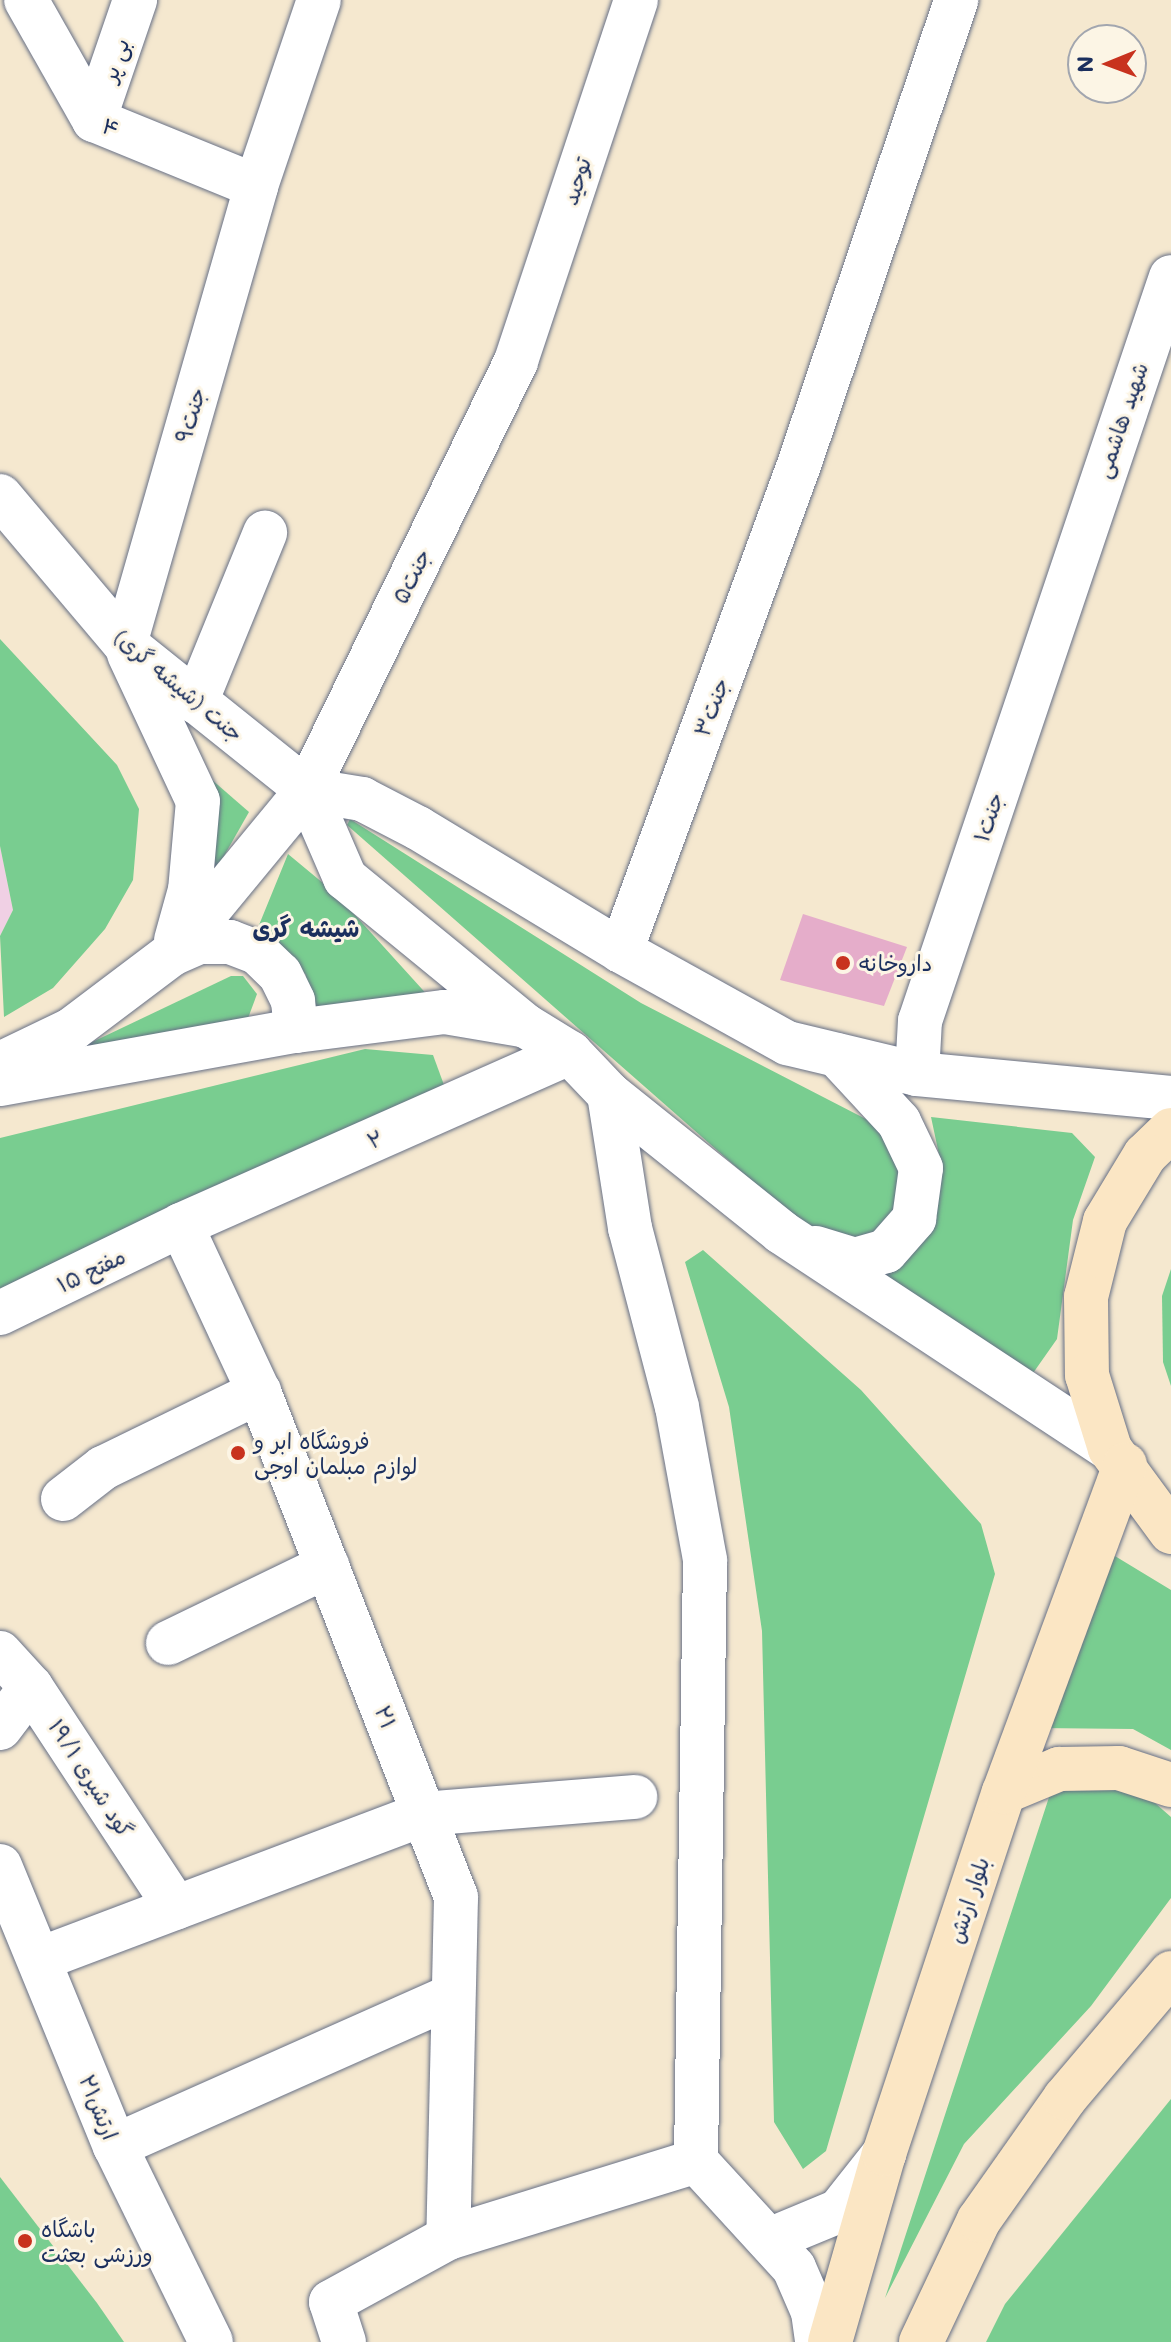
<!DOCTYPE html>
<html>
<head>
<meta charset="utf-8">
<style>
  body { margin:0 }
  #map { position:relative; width:1171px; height:2342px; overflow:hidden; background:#f5e8cf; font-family:Mali,"Playpen Sans Arabic",sans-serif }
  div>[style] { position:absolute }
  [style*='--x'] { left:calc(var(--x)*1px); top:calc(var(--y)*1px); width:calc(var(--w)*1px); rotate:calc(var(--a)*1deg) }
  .built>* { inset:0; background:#f0d0e4 }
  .green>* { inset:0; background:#79cd90 }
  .building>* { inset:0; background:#e5adca }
  .roads { filter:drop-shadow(0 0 2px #677086) drop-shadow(0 0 2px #677086) }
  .minor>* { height:44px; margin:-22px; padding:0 22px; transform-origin:22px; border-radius:22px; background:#fff }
  .tertiary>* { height:44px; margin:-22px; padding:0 22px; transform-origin:22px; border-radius:22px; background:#fff }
  .secondary>* { height:44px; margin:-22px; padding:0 22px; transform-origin:22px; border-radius:22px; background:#fbe6c4 }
  .dots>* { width:22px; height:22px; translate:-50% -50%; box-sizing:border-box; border:4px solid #fcf5e5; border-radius:50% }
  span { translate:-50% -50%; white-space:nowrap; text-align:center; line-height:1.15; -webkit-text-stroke:6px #fcf5e5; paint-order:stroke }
  .street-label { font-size:22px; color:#1b2f5e }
  .poi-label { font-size:22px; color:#1b2f5e }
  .left { translate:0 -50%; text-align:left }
  .neighbourhood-label { font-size:24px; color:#1b2f5e; font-weight:700 }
  .north { position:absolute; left:1067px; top:24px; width:80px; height:80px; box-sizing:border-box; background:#fcf5e5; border:2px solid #a2a6af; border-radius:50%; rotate:269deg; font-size:22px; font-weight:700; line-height:32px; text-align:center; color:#1b2f5e }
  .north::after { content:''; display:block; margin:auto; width:28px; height:36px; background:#c8321e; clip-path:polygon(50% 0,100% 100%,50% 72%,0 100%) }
</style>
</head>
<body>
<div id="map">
  <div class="built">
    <div style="clip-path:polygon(0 846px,13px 910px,0 936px)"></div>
  </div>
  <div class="green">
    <div style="clip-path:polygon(0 639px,117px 765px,139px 809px,133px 880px,105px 929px,53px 988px,4px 1017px,0 936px,13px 910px,0 846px)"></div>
    <div style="clip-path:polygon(211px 779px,249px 812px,211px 879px)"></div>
    <div style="clip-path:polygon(350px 819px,641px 1003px,891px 1132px,906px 1170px,902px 1213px,850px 1248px,794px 1218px,347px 825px)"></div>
    <div style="clip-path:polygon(288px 854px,335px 893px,431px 999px,307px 1007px,306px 975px,259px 925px)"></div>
    <div style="clip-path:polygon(231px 976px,243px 976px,257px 994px,247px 1021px,42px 1066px)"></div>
    <div style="clip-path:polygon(365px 1049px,433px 1055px,444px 1085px,0 1298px,0 1138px)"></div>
    <div style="clip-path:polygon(931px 1117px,1072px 1133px,1095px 1157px,1073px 1220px,1057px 1339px,1031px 1376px,874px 1273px,941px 1164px)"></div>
    <div style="clip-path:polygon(703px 1250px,861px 1390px,981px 1524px,995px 1574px,826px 2151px,803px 2169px,774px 2122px,762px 1631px,729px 1407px,685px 1262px)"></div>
    <div style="clip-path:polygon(1171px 1269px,1171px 1386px,1163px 1362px,1162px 1296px)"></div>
    <div style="clip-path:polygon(1105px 1550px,1171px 1590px,1171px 1750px,1133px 1729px,1039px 1728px)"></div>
    <div style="clip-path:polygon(1085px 1779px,1147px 1796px,1171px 1817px,1171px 1898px,1091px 2006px,964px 2144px,885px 2298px,1053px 1785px)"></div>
    <div style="clip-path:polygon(1171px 2099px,1171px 2342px,986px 2342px,1005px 2304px)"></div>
    <div style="clip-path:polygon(0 2177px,97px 2303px,124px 2342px,0 2342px)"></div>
  </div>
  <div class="building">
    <div style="clip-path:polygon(803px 914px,907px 947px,884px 1006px,780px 980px)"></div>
  </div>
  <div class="roads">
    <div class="minor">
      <div style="--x:26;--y:0;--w:138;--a:60.5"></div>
      <div style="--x:94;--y:120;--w:175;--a:22.2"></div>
      <div style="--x:94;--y:120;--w:127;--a:-71.1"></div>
      <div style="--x:125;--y:644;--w:476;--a:-74"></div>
      <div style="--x:256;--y:186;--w:196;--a:-71.3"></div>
      <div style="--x:196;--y:702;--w:183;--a:-67.8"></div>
      <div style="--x:307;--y:790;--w:477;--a:-64"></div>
      <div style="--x:516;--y:361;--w:380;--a:-71.6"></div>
      <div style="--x:621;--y:951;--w:521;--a:-69.89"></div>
      <div style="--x:800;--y:462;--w:488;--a:-71.3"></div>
      <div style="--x:917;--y:1074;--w:53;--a:-86.8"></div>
      <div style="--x:920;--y:1021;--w:785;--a:-71.36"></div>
      <div style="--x:609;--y:1094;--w:136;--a:81.1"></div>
      <div style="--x:630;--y:1228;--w:185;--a:75.3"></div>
      <div style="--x:677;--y:1407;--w:156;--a:79.6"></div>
      <div style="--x:705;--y:1560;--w:601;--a:90.86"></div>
      <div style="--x:696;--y:2161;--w:145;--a:47.5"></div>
      <div style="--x:794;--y:2268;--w:48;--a:66.6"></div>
      <div style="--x:813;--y:2312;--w:30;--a:82"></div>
      <div style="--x:181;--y:1225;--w:184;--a:65"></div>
      <div style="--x:259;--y:1392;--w:542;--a:68.69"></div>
      <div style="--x:456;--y:1897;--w:341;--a:91.3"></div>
      <div style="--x:0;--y:1313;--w:201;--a:-25.9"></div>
      <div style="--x:181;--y:1225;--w:425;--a:-23.9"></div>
      <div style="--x:63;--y:1499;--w:51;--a:-37.8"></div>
      <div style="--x:103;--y:1468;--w:174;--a:-26"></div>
      <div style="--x:168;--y:1643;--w:177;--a:-25.8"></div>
      <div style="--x:0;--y:1653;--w:46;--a:47.6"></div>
      <div style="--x:31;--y:1687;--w:264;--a:56.7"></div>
      <div style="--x:0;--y:1728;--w:51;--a:-52.9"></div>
      <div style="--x:0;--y:1866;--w:303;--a:67.7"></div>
      <div style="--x:115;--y:2146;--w:218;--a:63.9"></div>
      <div style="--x:40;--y:1959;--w:410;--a:-20.7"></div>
      <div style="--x:423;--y:1814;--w:213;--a:-4.6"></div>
      <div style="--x:115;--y:2146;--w:367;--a:-24"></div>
      <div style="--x:769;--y:2240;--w:76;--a:-22.5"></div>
      <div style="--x:839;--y:2211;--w:73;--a:-51.7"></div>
      <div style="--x:344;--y:2342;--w:42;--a:-108"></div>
      <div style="--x:331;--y:2302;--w:133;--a:-28.7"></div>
      <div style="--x:448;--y:2238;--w:260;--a:-17.2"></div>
    </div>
    <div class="tertiary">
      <div style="--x:0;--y:496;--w:194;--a:49.8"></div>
      <div style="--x:125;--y:644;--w:233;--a:38.7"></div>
      <div style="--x:307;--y:790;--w:96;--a:66.6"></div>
      <div style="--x:345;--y:878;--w:234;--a:39.3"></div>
      <div style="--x:526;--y:1026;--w:52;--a:31.5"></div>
      <div style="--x:570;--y:1053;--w:57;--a:46.4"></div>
      <div style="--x:609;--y:1094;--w:221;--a:38.7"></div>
      <div style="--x:781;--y:1232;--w:394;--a:33.4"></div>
      <div style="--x:129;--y:654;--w:162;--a:64.9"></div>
      <div style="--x:198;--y:801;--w:89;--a:95.1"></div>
      <div style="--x:190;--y:890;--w:52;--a:105.6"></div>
      <div style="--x:307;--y:790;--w:56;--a:9.3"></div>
      <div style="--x:362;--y:799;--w:63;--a:27.4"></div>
      <div style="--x:418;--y:828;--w:237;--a:31.2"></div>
      <div style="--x:621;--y:951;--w:190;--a:29"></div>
      <div style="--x:787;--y:1043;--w:134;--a:13.4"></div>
      <div style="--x:917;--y:1074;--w:255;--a:5.4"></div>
      <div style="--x:172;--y:954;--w:30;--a:-24"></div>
      <div style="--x:199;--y:942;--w:31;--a:0"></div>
      <div style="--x:230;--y:942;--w:30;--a:21"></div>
      <div style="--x:258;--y:953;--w:30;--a:44"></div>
      <div style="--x:280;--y:974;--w:30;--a:64"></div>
      <div style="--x:293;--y:1001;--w:30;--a:84"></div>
      <div style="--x:0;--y:1064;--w:79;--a:-25.6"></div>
      <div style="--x:71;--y:1030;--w:126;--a:-37"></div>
      <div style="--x:172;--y:954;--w:212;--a:-50.5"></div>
      <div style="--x:0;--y:1084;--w:301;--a:-10.2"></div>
      <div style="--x:296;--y:1031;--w:150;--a:-7.3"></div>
      <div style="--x:445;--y:1012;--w:78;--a:9.6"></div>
      <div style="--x:816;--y:1248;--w:41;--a:17.1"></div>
      <div style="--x:855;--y:1260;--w:32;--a:-16"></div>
      <div style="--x:886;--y:1251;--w:43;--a:-48.8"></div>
      <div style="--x:914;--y:1219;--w:51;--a:-82.2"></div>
      <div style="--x:921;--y:1168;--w:51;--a:-115.6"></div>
      <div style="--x:899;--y:1122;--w:91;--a:-132.8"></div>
    </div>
    <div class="secondary">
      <div style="--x:1171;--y:1130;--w:36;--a:136"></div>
      <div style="--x:1145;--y:1155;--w:77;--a:121.2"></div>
      <div style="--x:1105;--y:1221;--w:78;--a:104"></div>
      <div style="--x:1086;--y:1297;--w:78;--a:89.3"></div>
      <div style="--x:1087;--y:1375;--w:77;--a:72.7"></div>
      <div style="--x:1110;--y:1449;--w:103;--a:53.7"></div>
      <div style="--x:1004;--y:1792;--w:60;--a:-22.7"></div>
      <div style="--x:1059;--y:1769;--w:60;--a:-1"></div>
      <div style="--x:1119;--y:1768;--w:55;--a:18.1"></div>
      <div style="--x:830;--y:2342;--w:196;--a:-74"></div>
      <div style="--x:884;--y:2154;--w:381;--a:-71.7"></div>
      <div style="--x:1004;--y:1792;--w:349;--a:-69.7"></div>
      <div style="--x:921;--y:2342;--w:135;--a:-64.6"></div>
      <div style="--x:979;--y:2220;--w:149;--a:-54.8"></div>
      <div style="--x:1065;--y:2098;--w:164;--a:-49.7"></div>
    </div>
  </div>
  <div class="dots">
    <div style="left:843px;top:963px;background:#c8321e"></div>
    <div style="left:238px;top:1453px;background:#c8321e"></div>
    <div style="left:25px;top:2241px;background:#c8321e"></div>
  </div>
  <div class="street-label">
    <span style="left:115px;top:60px;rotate:-71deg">بی پر</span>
    <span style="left:111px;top:127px;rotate:24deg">۴</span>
    <span style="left:576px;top:181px;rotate:-72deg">توحید</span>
    <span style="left:190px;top:415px;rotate:-74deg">جنت۹</span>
    <span style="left:1121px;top:420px;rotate:-71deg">شهید هاشمی</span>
    <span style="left:411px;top:576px;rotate:-64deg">جنت۵</span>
    <span style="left:179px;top:685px;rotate:40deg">جنت (شیشه گری)</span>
    <span style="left:711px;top:707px;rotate:-70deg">جنت۳</span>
    <span style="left:988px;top:817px;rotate:-72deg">جنت۱</span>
    <span style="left:375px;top:1139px;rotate:-24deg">۲</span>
    <span style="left:91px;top:1270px;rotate:-26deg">مفتح ۱۵</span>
    <span style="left:386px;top:1717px;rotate:69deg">۲۱</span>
    <span style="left:91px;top:1778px;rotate:57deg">۱۹/۱ گود شیری</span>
    <span style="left:968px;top:1900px;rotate:-72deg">بلوار ارتش</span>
    <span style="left:99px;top:2107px;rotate:68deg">ارتش۲۱</span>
  </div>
  <div class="poi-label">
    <span class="left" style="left:859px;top:963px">داروخانه</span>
    <span class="left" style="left:254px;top:1453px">فروشگاه ابر و<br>لوازم مبلمان اوجی</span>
    <span class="left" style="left:41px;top:2241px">باشگاه<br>ورزشی بعثت</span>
  </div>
  <div class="neighbourhood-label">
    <span style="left:306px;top:928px">شیشه گری</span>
  </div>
  <div class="north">N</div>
</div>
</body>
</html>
